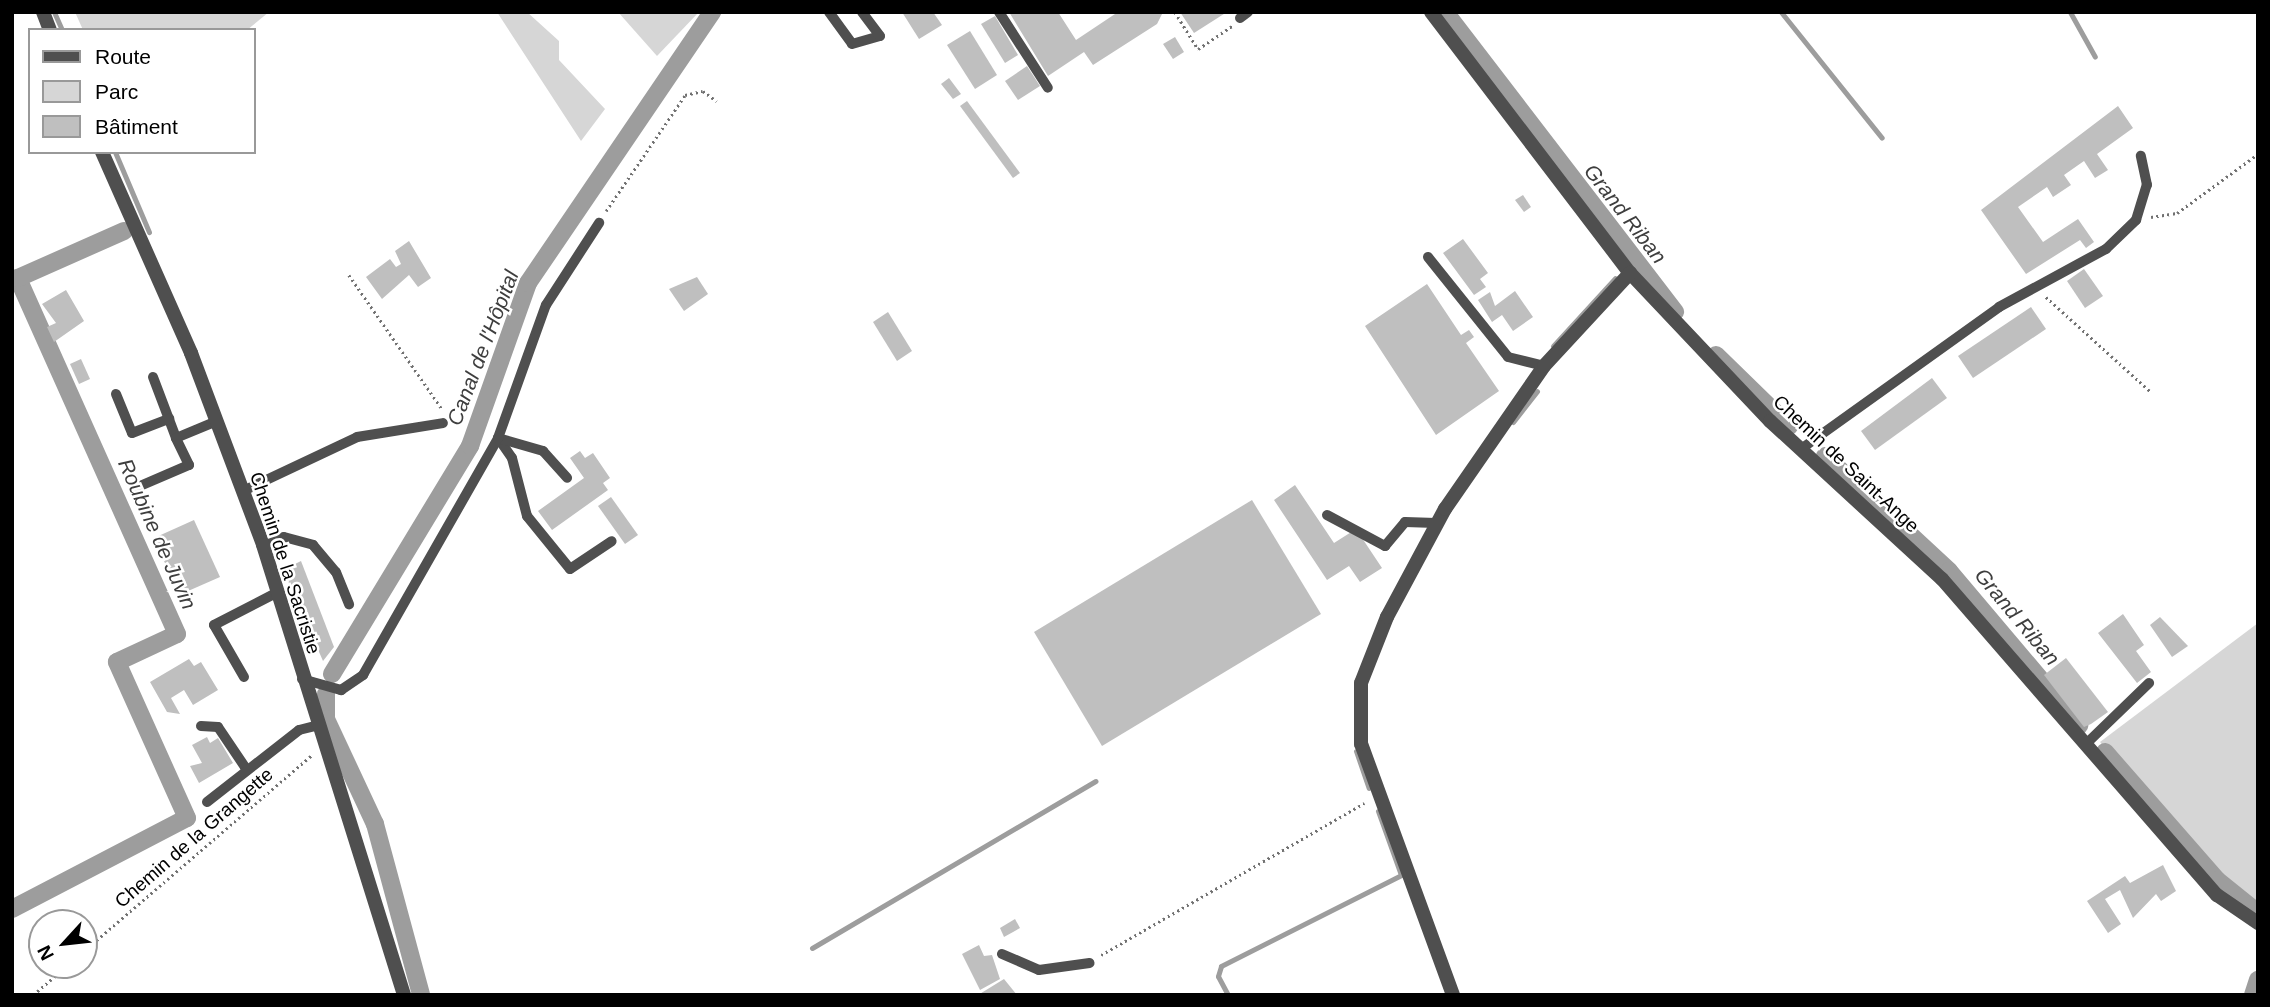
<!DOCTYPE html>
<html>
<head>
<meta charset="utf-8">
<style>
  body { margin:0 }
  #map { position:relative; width:2270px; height:1007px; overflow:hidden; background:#fff; font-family:Helvetica,sans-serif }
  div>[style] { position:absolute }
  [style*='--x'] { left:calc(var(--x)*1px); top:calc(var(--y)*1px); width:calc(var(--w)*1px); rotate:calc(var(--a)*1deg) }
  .green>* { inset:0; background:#d6d6d6 }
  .stream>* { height:5px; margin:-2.5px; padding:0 2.5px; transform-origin:2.5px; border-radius:2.5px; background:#9d9d9d }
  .canal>* { height:18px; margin:-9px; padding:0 9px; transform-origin:9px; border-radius:9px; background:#9d9d9d }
  .building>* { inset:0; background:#bfbfbf }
  .path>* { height:2.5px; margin-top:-1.25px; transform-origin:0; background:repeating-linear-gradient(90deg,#717171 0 2px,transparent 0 5.5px) }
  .service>* { height:10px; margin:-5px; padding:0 5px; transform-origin:5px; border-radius:5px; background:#4f4f4f }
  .minor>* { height:14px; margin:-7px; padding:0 7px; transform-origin:7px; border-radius:7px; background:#4f4f4f }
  span { translate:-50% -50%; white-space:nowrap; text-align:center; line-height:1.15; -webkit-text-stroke:5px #fff; paint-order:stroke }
  .street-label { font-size:19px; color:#000 }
  .water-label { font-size:21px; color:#3e3e3e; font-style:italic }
  .frame { position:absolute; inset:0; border:14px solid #000; pointer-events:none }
  .legend { position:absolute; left:28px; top:28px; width:228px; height:126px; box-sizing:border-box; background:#fff; border:2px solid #999; margin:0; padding:9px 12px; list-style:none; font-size:21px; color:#000 }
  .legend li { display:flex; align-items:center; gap:14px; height:35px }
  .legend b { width:35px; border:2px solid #999 }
  .north { position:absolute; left:28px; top:909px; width:70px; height:70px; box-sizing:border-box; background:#fff; border:2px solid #999; border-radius:50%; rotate:243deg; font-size:19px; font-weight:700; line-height:28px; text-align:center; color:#000 }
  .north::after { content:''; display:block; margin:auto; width:24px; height:32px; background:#000; clip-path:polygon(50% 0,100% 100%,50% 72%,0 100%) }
</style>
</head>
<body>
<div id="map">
  <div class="green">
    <div style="clip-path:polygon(75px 12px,269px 12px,247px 30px,83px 30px)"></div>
    <div style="clip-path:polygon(497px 12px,527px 12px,559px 41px,559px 60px,605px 109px,581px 141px)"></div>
    <div style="clip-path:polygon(618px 12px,699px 12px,657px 56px)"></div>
    <div style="clip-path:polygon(2258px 623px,2258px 908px,2226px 886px,2100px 742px)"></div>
  </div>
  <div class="stream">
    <div style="--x:54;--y:12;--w:20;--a:66"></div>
    <div style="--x:1781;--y:12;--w:161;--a:51.3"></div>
    <div style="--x:2070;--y:12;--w:51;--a:60.9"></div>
    <div style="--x:115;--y:152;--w:87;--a:67"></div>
    <div style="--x:1553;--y:346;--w:92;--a:-47.6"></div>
    <div style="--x:1513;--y:422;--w:39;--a:-52"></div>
    <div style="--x:1356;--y:751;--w:39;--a:71"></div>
    <div style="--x:812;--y:948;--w:329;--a:-30.5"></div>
    <div style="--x:1228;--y:995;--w:21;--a:-118"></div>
    <div style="--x:1218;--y:976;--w:10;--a:-73"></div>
    <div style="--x:1221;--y:966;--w:202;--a:-26.8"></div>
    <div style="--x:1401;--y:875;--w:68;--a:-109.8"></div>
  </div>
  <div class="canal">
    <div style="--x:1445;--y:12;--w:378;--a:52.5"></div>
    <div style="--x:1716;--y:355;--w:102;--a:44.2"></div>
    <div style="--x:1825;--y:456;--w:169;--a:42.8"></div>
    <div style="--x:1949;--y:571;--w:202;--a:49.8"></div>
    <div style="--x:332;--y:674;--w:267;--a:-58.8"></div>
    <div style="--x:470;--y:446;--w:173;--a:-70.4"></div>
    <div style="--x:528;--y:283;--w:328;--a:-55.8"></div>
    <div style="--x:326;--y:694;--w:25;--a:90"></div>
    <div style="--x:326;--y:719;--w:116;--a:65"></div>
    <div style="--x:375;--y:824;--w:177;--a:74.9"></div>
    <div style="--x:2105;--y:752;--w:170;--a:48.8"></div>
    <div style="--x:2217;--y:880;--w:53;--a:38.8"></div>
    <div style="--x:12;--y:909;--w:197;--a:-27.5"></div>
    <div style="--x:187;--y:818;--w:171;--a:-114.2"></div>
    <div style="--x:117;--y:662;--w:66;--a:-25"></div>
    <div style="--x:177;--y:634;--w:390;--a:-114.1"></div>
    <div style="--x:18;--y:278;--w:116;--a:-23.9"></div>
    <div style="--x:2253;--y:995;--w:16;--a:-72"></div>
  </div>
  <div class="building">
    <div style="clip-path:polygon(902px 12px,933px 12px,942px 25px,919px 39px)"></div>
    <div style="clip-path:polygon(1009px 12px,1058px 12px,1076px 40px,1118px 12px,1163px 12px,1157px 24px,1093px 65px,1084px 52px,1048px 76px)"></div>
    <div style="clip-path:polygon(1180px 12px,1227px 12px,1194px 33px)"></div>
    <div style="clip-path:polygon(995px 16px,1018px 55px,1005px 63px,981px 24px)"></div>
    <div style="clip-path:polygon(970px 31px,997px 75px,975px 89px,947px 45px)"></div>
    <div style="clip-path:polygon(1175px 37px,1184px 52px,1173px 59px,1163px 44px)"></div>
    <div style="clip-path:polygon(1027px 66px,1040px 86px,1018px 100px,1005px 81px)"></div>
    <div style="clip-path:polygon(949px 78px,961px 94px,953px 99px,941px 84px)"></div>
    <div style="clip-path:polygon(967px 101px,1020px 173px,1013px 178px,960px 106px)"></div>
    <div style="clip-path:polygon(2118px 106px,2133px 128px,2097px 154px,2108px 170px,2095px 178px,2084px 161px,2064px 175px,2071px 185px,2053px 197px,2047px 187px,2018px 207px,2043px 242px,2078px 219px,2094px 242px,2086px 248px,2080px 240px,2026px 274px,1981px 210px)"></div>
    <div style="clip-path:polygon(1523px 195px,1531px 207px,1524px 212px,1515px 200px)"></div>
    <div style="clip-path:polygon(1463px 239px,1488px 273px,1480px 279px,1486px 287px,1474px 295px,1443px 253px)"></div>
    <div style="clip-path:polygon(409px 241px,431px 278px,418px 287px,409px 275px,382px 299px,366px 277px,390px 259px,396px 267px,401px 264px,395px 251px)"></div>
    <div style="clip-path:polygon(2084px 269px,2103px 296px,2085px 308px,2067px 281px)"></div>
    <div style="clip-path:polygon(697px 277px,708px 294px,684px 311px,669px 289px)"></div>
    <div style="clip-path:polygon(1427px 284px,1461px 335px,1469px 330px,1474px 337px,1466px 343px,1499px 391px,1436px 435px,1365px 326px)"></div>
    <div style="clip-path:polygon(66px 290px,84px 321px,54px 342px,47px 327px,56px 323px,42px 304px)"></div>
    <div style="clip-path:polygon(1515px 291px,1533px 317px,1513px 331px,1502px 315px,1492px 322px,1478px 300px,1490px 292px,1495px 306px)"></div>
    <div style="clip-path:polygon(2031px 307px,2046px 329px,1973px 378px,1958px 356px)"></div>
    <div style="clip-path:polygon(888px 312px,912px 351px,897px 361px,873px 322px)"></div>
    <div style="clip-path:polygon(81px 359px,90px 379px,79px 384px,70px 364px)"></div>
    <div style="clip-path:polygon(1932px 378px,1947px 398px,1875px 450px,1861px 431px)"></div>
    <div style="clip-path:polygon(580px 451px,585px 458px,593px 453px,610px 478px,603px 483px,608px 490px,552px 530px,538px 511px,584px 478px,570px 458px)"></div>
    <div style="clip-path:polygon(1295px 485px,1334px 543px,1356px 529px,1382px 568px,1360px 582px,1349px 566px,1327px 580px,1274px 500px)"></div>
    <div style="clip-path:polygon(611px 497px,638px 535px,625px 544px,598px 506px)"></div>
    <div style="clip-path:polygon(1252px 500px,1321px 614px,1102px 746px,1034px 632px)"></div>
    <div style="clip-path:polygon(194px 520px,220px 577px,179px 595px,154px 538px)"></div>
    <div style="clip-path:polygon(301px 561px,334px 647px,323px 661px,283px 570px)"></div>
    <div style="clip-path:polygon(2123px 614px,2144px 645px,2136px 651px,2151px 672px,2137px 683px,2098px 633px)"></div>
    <div style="clip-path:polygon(2160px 617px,2188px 646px,2172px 657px,2150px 625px)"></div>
    <div style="clip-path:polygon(2066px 658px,2108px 712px,2091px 724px,2084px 727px,2044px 675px)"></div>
    <div style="clip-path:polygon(189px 659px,194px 666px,201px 662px,218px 690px,193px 705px,184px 690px,171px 698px,180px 714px,167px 712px,150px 682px)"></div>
    <div style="clip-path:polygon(207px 737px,210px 743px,218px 738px,233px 763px,199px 783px,190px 766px,202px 763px,192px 745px)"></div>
    <div style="clip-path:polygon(2163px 865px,2176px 891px,2161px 901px,2156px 894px,2133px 918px,2120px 890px,2105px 899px,2121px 924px,2108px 933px,2087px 901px,2125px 876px,2130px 883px)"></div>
    <div style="clip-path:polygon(1015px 919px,1020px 928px,1004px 937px,1000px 928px)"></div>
    <div style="clip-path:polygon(979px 945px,984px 956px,992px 955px,1000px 979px,980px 990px,962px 954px)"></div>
    <div style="clip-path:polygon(1004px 979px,1017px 995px,978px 995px)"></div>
  </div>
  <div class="path">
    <div style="--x:1175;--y:12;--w:44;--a:58.1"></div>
    <div style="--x:1198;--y:49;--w:41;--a:-34.1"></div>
    <div style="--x:606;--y:211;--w:140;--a:-55.7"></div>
    <div style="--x:685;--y:95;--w:18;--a:-13"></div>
    <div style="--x:703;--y:91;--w:17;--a:36"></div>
    <div style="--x:2151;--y:217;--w:26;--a:-9"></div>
    <div style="--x:2177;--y:213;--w:100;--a:-36.1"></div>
    <div style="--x:349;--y:275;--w:163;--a:55.2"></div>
    <div style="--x:2046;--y:297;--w:140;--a:42.1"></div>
    <div style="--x:84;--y:951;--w:302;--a:-40.7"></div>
    <div style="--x:1101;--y:955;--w:304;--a:-30"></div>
    <div style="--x:33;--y:995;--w:46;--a:-40.6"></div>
  </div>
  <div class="service">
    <div style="--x:829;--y:12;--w:39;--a:54"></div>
    <div style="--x:852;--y:44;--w:29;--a:-16"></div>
    <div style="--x:880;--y:36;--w:30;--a:-127"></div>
    <div style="--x:999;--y:12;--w:90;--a:57.2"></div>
    <div style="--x:1240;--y:18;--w:10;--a:-37"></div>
    <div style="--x:1428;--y:257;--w:128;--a:51.3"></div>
    <div style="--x:1508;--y:357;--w:37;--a:14"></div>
    <div style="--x:153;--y:377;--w:65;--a:69.3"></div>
    <div style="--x:176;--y:438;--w:44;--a:-22.5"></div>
    <div style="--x:116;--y:394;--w:42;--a:67.7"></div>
    <div style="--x:132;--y:433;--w:40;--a:-21"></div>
    <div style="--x:498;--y:438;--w:24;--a:55"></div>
    <div style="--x:512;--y:458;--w:60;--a:75.5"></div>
    <div style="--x:527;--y:516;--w:68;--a:50.9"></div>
    <div style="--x:570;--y:569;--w:50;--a:-33.7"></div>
    <div style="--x:498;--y:438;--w:47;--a:16.1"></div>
    <div style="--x:543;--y:451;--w:36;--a:48"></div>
    <div style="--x:1801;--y:449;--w:244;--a:-35.6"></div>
    <div style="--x:1999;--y:307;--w:122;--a:-28.5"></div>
    <div style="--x:2106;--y:249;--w:42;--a:-44"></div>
    <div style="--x:2136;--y:220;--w:37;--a:-73"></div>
    <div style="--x:2147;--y:185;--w:30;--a:-102"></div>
    <div style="--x:133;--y:489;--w:61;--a:-23.2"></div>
    <div style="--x:189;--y:465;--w:30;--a:-116"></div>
    <div style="--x:243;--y:491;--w:126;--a:-25.3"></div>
    <div style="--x:357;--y:437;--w:87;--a:-9.2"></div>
    <div style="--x:1327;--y:515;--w:66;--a:28.1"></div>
    <div style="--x:1385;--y:546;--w:31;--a:-50"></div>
    <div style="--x:1405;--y:522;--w:31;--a:2"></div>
    <div style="--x:263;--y:545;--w:22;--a:-21"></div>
    <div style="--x:284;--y:537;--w:30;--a:15"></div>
    <div style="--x:313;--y:545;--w:35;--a:50"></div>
    <div style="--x:336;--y:572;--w:35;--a:68"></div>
    <div style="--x:244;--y:677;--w:60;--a:-120"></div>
    <div style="--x:214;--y:625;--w:72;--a:-27.3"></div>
    <div style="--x:302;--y:679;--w:41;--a:15.8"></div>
    <div style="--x:341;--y:690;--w:27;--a:-34"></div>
    <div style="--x:363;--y:675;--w:273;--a:-60.3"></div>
    <div style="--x:498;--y:438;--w:141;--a:-70.2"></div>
    <div style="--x:546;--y:305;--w:98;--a:-57.1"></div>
    <div style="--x:201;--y:726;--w:17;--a:3"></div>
    <div style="--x:218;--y:727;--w:52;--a:56"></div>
    <div style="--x:2088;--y:742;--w:85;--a:-44"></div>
    <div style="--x:207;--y:802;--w:117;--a:-38"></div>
    <div style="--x:299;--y:730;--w:16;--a:-14"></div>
    <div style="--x:1002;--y:954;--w:40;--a:23.4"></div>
    <div style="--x:1039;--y:970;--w:51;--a:-7.8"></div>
  </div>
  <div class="minor">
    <div style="--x:43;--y:12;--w:19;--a:69"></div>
    <div style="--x:1431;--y:12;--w:328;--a:52.7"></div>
    <div style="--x:1630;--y:273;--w:204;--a:46.6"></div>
    <div style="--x:1770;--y:421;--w:234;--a:42.6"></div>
    <div style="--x:1942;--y:579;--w:419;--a:49"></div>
    <div style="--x:2217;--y:895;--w:50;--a:34.3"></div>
    <div style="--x:102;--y:152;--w:220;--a:66.1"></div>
    <div style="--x:191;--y:353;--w:205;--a:69.4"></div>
    <div style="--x:263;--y:545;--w:472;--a:72.6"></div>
    <div style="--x:1453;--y:995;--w:267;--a:-110.1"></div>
    <div style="--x:1361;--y:744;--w:61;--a:-90"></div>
    <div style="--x:1361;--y:683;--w:71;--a:-68.5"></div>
    <div style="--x:1387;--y:617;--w:123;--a:-61.8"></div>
    <div style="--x:1445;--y:509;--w:174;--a:-55.3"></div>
    <div style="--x:1544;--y:366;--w:127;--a:-47.2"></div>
  </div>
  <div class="street-label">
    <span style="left:1846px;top:464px;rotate:43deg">Chemin de Saint-Ange</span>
    <span style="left:285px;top:563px;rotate:72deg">Chemin de la Sacristie</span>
    <span style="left:194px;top:838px;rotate:-41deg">Chemin de la Grangette</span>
  </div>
  <div class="water-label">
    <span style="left:1625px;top:214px;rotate:52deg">Grand Riban</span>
    <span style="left:483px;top:348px;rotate:-69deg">Canal de l'Hôpital</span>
    <span style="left:157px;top:534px;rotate:66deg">Roubine de Juvin</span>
    <span style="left:2017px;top:617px;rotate:50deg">Grand Riban</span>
  </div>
  <div class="frame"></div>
  <ul class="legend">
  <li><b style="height:9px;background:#4f4f4f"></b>Route</li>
  <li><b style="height:19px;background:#d6d6d6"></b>Parc</li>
  <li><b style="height:19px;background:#bfbfbf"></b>Bâtiment</li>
  </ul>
  <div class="north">N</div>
</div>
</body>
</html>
